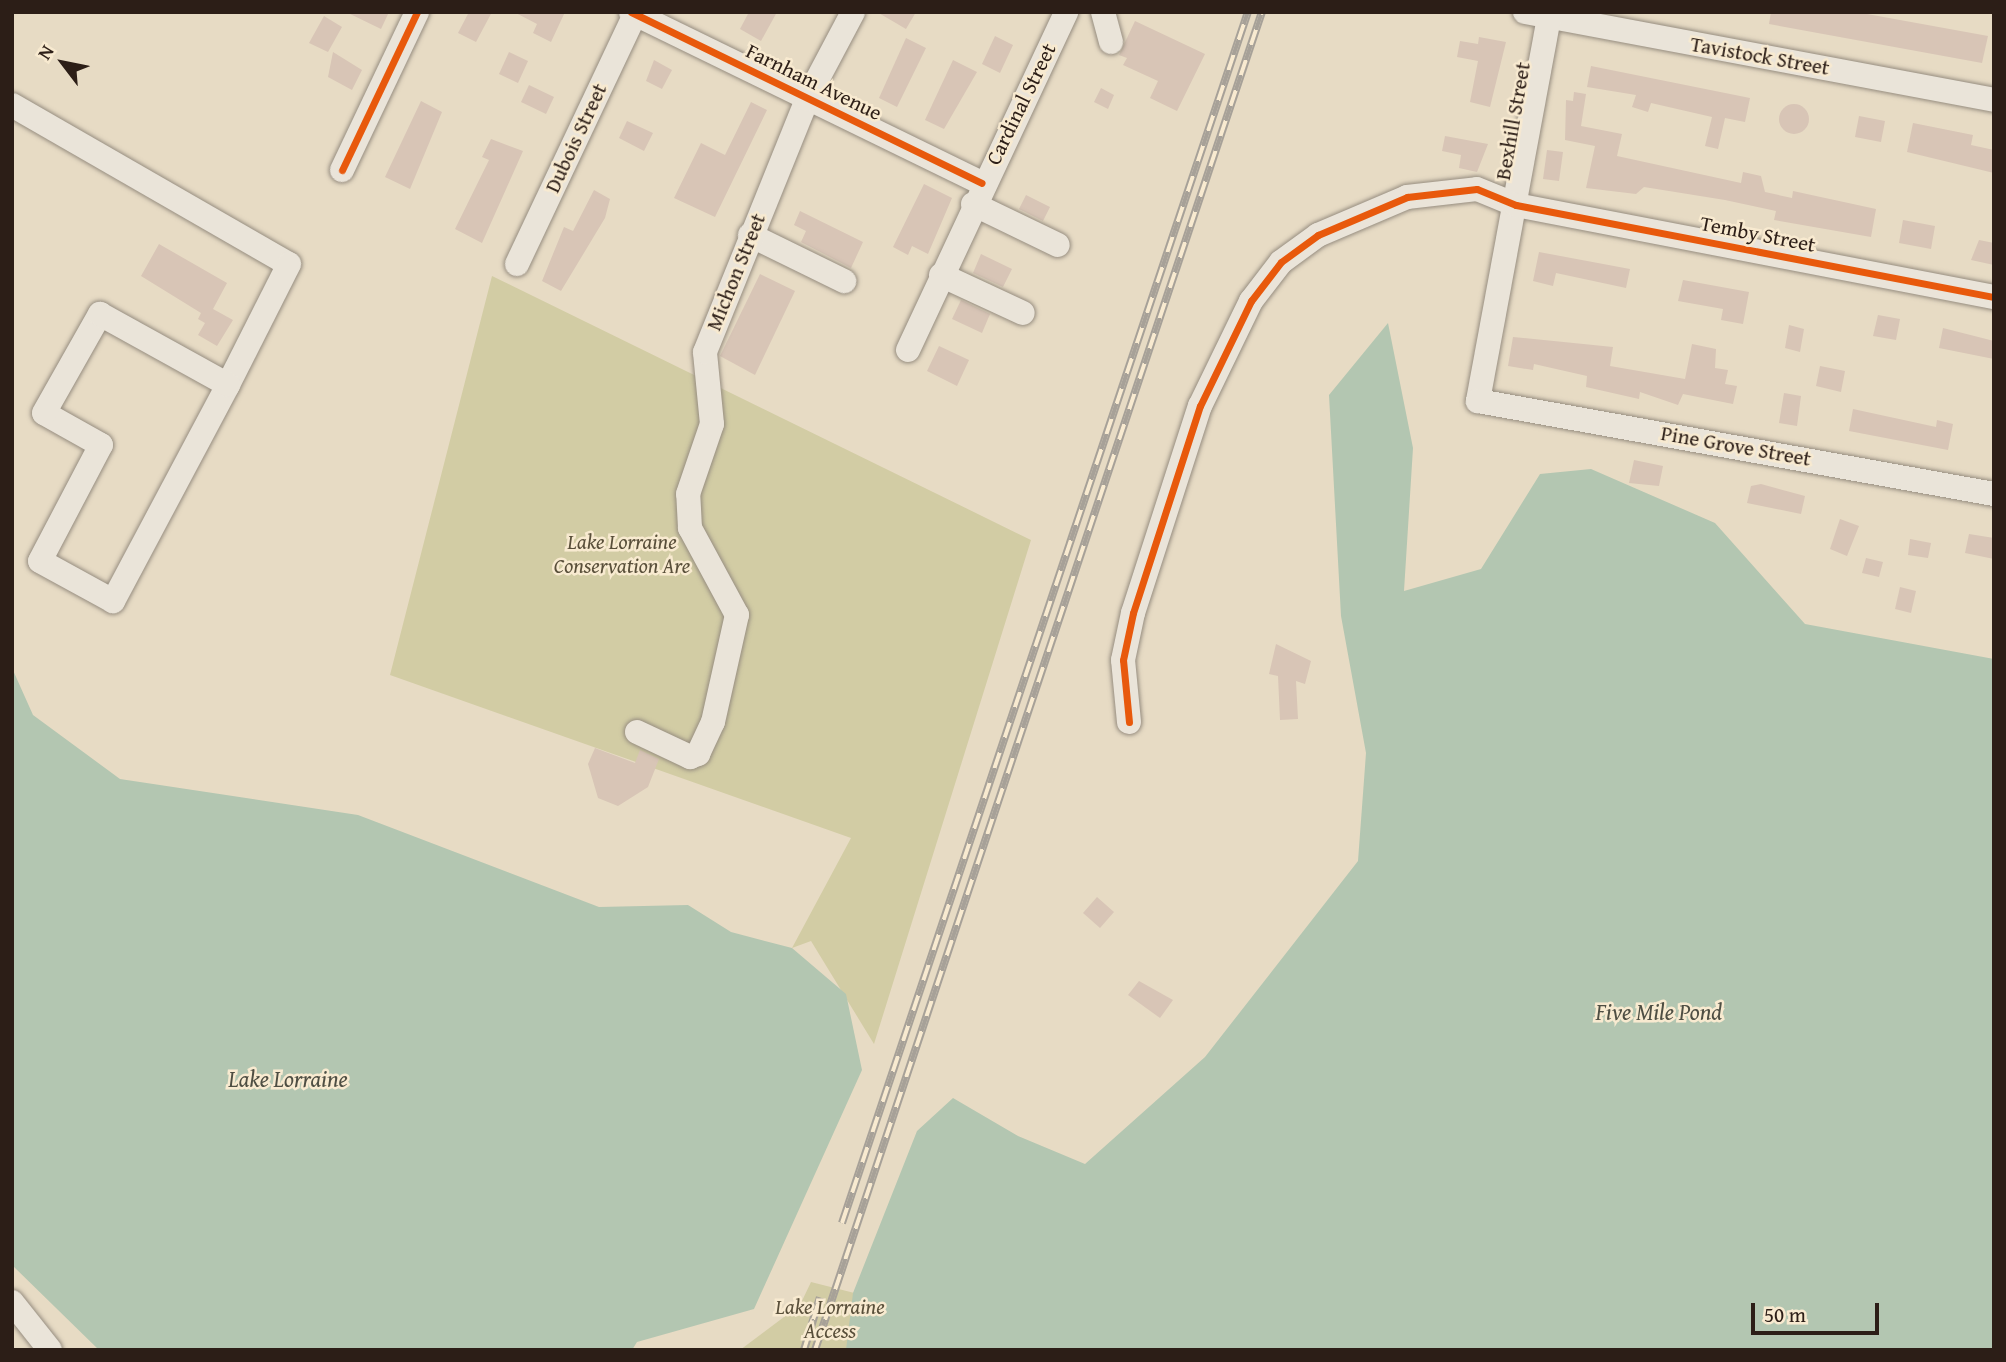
<!DOCTYPE html>
<html>
<head>
<meta charset="utf-8">
<style>
  body { margin:0 }
  #map { position:relative; width:2006px; height:1362px; overflow:hidden; background:#e7dbc4; font-family:"Gentium Book Plus",serif }
  div>[style] { position:absolute }
  [style*='--x'] { left:calc(var(--x)*1px); top:calc(var(--y)*1px); width:calc(var(--w)*1px); rotate:calc(var(--a)*1deg) }
  .green>* { inset:0; background:#d2cca4 }
  .water>* { inset:0; background:#b3c6b1 }
  .building>* { inset:0; background:#d8c5b6 }
  .round { border-radius:50% }
  .roads { filter:drop-shadow(0 0 2px #968d80) drop-shadow(0 0 2px #968d80) }
  .minor>* { height:24px; margin:-12px; padding:0 12px; transform-origin:12px; border-radius:12px; background:#eae4d9 }
  .rail>* { height:8px; margin-top:-4px; transform-origin:0; background:repeating-linear-gradient(90deg,#f8ead0 0 16px,#a7a198 0 32px); box-sizing:border-box; border-block:2px solid #a7a198 }
  .cycleway>* { height:7px; margin:-3.5px; padding:0 3.5px; transform-origin:3.5px; border-radius:3.5px; background:#e8590c }
  span { translate:-50% -50%; white-space:nowrap; text-align:center; line-height:1.15; -webkit-text-stroke:5px #f8ead0; paint-order:stroke }
  .street-label { font-size:21px; color:#2c1e17 }
  .park-label { font-size:21px; color:#594f3a; font-style:italic }
  .water-label { font-size:23px; color:#4e4e43; font-style:italic }
  .frame { position:absolute; inset:0; border:14px solid #2c1e17; pointer-events:none }
  .north { position:absolute; left:28px; top:28px; width:70px; height:70px; -webkit-text-stroke:5px #f8ead0; paint-order:stroke; rotate:302deg; font-size:19px; font-weight:700; line-height:28px; text-align:center; color:#2c1e17 }
  .north::after { content:''; display:block; margin:auto; width:24px; height:32px; background:#2c1e17; clip-path:polygon(50% 0,100% 100%,50% 72%,0 100%) }
  .scale { position:absolute; left:1751px; top:1303px; width:128px; height:32px; box-sizing:border-box; border:4px solid #2c1e17; border-top:0; padding-left:9px; font-size:21px; line-height:24px; white-space:nowrap; color:#2c1e17; -webkit-text-stroke:5px #f8ead0; paint-order:stroke }
</style>
</head>
<body>
<div id="map">
  <div class="green">
    <div style="clip-path:polygon(492px 276px,1031px 540px,874px 1044px,811px 941px,792px 948px,851px 838px,390px 675px)"></div>
    <div style="clip-path:polygon(811px 1282px,878px 1299px,859px 1350px,740px 1350px,800px 1305px)"></div>
  </div>
  <div class="water">
    <div style="clip-path:polygon(1388px 323px,1413px 448px,1404px 591px,1481px 569px,1540px 474px,1591px 469px,1715px 523px,1805px 624px,1994px 659px,1994px 1350px,846px 1350px,853px 1293px,917px 1131px,953px 1098px,1018px 1136px,1085px 1164px,1205px 1057px,1358px 861px,1366px 753px,1341px 616px,1329px 395px)"></div>
    <div style="clip-path:polygon(12px 668px,33px 715px,120px 779px,358px 815px,599px 907px,688px 905px,731px 932px,792px 948px,846px 994px,862px 1070px,754px 1309px,637px 1342px,632px 1350px,99px 1350px,12px 1265px)"></div>
  </div>
  <div class="building">
    <div style="clip-path:polygon(346px 12px,389px 12px,381px 29px)"></div>
    <div style="clip-path:polygon(469px 12px,492px 12px,476px 42px,458px 33px)"></div>
    <div style="clip-path:polygon(514px 12px,565px 12px,551px 42px,533px 33px,537px 24px)"></div>
    <div style="clip-path:polygon(749px 12px,777px 12px,761px 41px,740px 29px)"></div>
    <div style="clip-path:polygon(877px 12px,916px 12px,906px 29px)"></div>
    <div style="clip-path:polygon(1771px 12px,1856px 12px,1988px 36px,1982px 63px,1769px 24px)"></div>
    <div style="clip-path:polygon(324px 16px,342px 27px,328px 52px,309px 43px)"></div>
    <div style="clip-path:polygon(1135px 21px,1205px 54px,1177px 111px,1150px 98px,1158px 81px,1123px 65px,1127px 58px,1119px 55px)"></div>
    <div style="clip-path:polygon(995px 36px,1013px 45px,1000px 73px,982px 64px)"></div>
    <div style="clip-path:polygon(1479px 37px,1506px 42px,1490px 107px,1470px 102px,1478px 61px,1457px 57px,1460px 41px,1478px 44px)"></div>
    <div style="clip-path:polygon(906px 38px,926px 48px,897px 107px,879px 98px)"></div>
    <div style="clip-path:polygon(333px 52px,362px 70px,352px 90px,328px 77px)"></div>
    <div style="clip-path:polygon(509px 52px,528px 61px,518px 83px,499px 74px)"></div>
    <div style="clip-path:polygon(654px 60px,672px 70px,662px 89px,646px 81px)"></div>
    <div style="clip-path:polygon(953px 60px,977px 72px,944px 129px,925px 120px)"></div>
    <div style="clip-path:polygon(1591px 66px,1750px 98px,1745px 122px,1725px 118px,1718px 149px,1705px 146px,1712px 117px,1651px 103px,1648px 112px,1632px 107px,1636px 95px,1587px 87px)"></div>
    <div style="clip-path:polygon(529px 85px,554px 97px,546px 114px,521px 102px)"></div>
    <div style="clip-path:polygon(1101px 88px,1114px 95px,1108px 109px,1094px 102px)"></div>
    <div style="clip-path:polygon(1574px 92px,1586px 94px,1581px 126px,1622px 134px,1617px 156px,1741px 183px,1743px 172px,1761px 176px,1765px 192px,1792px 198px,1793px 191px,1876px 209px,1871px 237px,1774px 220px,1776px 211px,1725px 200px,1644px 187px,1636px 194px,1586px 188px,1595px 146px,1565px 140px,1566px 100px,1573px 101px)"></div>
    <div style="clip-path:polygon(421px 101px,442px 112px,410px 189px,385px 177px)"></div>
    <div style="clip-path:polygon(751px 102px,767px 110px,715px 217px,674px 198px,701px 143px,725px 155px)"></div>
    <div class="round" style="left:1779px;top:104px;width:30px;height:30px"></div>
    <div style="clip-path:polygon(1859px 116px,1885px 121px,1881px 142px,1855px 137px)"></div>
    <div style="clip-path:polygon(627px 121px,653px 133px,644px 151px,619px 138px)"></div>
    <div style="clip-path:polygon(1913px 123px,1973px 135px,1971px 145px,1994px 150px,1994px 173px,1907px 152px)"></div>
    <div style="clip-path:polygon(1445px 136px,1488px 144px,1477px 172px,1459px 168px,1461px 155px,1442px 151px)"></div>
    <div style="clip-path:polygon(491px 139px,523px 151px,482px 243px,455px 229px,489px 160px,482px 157px)"></div>
    <div style="clip-path:polygon(1547px 150px,1563px 152px,1559px 181px,1543px 179px)"></div>
    <div style="clip-path:polygon(924px 184px,952px 198px,928px 254px,912px 246px,908px 255px,893px 247px)"></div>
    <div style="clip-path:polygon(594px 190px,610px 199px,605px 218px,561px 291px,542px 281px,564px 227px,573px 231px)"></div>
    <div style="clip-path:polygon(1026px 195px,1050px 207px,1043px 221px,1019px 209px)"></div>
    <div style="clip-path:polygon(800px 211px,863px 242px,851px 268px,801px 242px,806px 231px,794px 225px)"></div>
    <div style="clip-path:polygon(1903px 220px,1935px 226px,1931px 249px,1899px 243px)"></div>
    <div style="clip-path:polygon(1979px 240px,1994px 243px,1994px 265px,1971px 260px)"></div>
    <div style="clip-path:polygon(159px 244px,227px 283px,213px 309px,233px 320px,217px 346px,198px 335px,205px 323px,198px 319px,201px 313px,141px 276px)"></div>
    <div style="clip-path:polygon(1539px 252px,1630px 269px,1626px 288px,1556px 273px,1553px 286px,1533px 281px)"></div>
    <div style="clip-path:polygon(981px 254px,1012px 269px,1003px 287px,973px 273px)"></div>
    <div style="clip-path:polygon(760px 274px,795px 291px,755px 375px,720px 356px)"></div>
    <div style="clip-path:polygon(1683px 280px,1749px 292px,1743px 324px,1721px 320px,1723px 309px,1678px 301px)"></div>
    <div style="clip-path:polygon(961px 300px,990px 314px,982px 333px,952px 319px)"></div>
    <div style="clip-path:polygon(1878px 315px,1900px 319px,1896px 340px,1873px 336px)"></div>
    <div style="clip-path:polygon(1789px 325px,1804px 329px,1800px 352px,1785px 348px)"></div>
    <div style="clip-path:polygon(1943px 328px,1994px 341px,1994px 359px,1939px 348px)"></div>
    <div style="clip-path:polygon(1513px 337px,1613px 347px,1610px 366px,1685px 379px,1692px 344px,1716px 349px,1715px 368px,1728px 370px,1725px 384px,1737px 386px,1733px 404px,1683px 394px,1678px 405px,1640px 392px,1639px 399px,1586px 387px,1587px 376px,1534px 364px,1533px 370px,1508px 366px)"></div>
    <div style="clip-path:polygon(939px 346px,969px 360px,957px 386px,927px 371px)"></div>
    <div style="clip-path:polygon(1820px 366px,1845px 371px,1841px 392px,1816px 386px)"></div>
    <div style="clip-path:polygon(1784px 393px,1801px 396px,1797px 426px,1779px 423px)"></div>
    <div style="clip-path:polygon(1853px 409px,1936px 427px,1937px 420px,1953px 424px,1948px 450px,1849px 431px)"></div>
    <div style="clip-path:polygon(1634px 460px,1663px 466px,1659px 486px,1629px 483px)"></div>
    <div style="clip-path:polygon(1761px 484px,1805px 496px,1801px 514px,1747px 503px,1751px 486px)"></div>
    <div style="clip-path:polygon(1840px 519px,1859px 526px,1847px 556px,1830px 549px)"></div>
    <div style="clip-path:polygon(1969px 534px,1994px 538px,1994px 559px,1965px 553px)"></div>
    <div style="clip-path:polygon(1910px 539px,1931px 543px,1928px 558px,1908px 555px)"></div>
    <div style="clip-path:polygon(1866px 558px,1883px 562px,1879px 577px,1862px 573px)"></div>
    <div style="clip-path:polygon(1900px 587px,1916px 591px,1911px 613px,1895px 609px)"></div>
    <div style="clip-path:polygon(1276px 644px,1311px 661px,1305px 684px,1296px 681px,1298px 719px,1280px 720px,1278px 676px,1269px 674px)"></div>
    <div style="clip-path:polygon(595px 748px,635px 763px,640px 750px,659px 759px,648px 787px,618px 806px,598px 798px,588px 764px)"></div>
    <div style="clip-path:polygon(1097px 897px,1114px 912px,1100px 928px,1083px 913px)"></div>
    <div style="clip-path:polygon(1139px 981px,1173px 1000px,1160px 1018px,1128px 995px)"></div>
  </div>
  <div class="roads">
    <div class="minor">
      <div style="--x:631;--y:12;--w:390;--a:26"></div>
      <div style="--x:1103;--y:12;--w:31;--a:75"></div>
      <div style="--x:1525;--y:12;--w:477;--a:10.6"></div>
      <div style="--x:1550;--y:12;--w:396;--a:100.5"></div>
      <div style="--x:1478;--y:401;--w:524;--a:10.22"></div>
      <div style="--x:12;--y:105;--w:319;--a:29.9"></div>
      <div style="--x:289;--y:264;--w:136;--a:116.8"></div>
      <div style="--x:228;--y:385;--w:245;--a:118"></div>
      <div style="--x:113;--y:601;--w:83;--a:-151.3"></div>
      <div style="--x:40;--y:561;--w:131;--a:-62.3"></div>
      <div style="--x:101;--y:445;--w:65;--a:-150.7"></div>
      <div style="--x:44;--y:413;--w:114;--a:-60.5"></div>
      <div style="--x:100;--y:314;--w:146;--a:29"></div>
      <div style="--x:342;--y:170;--w:175;--a:-64.6"></div>
      <div style="--x:973;--y:204;--w:94;--a:25.8"></div>
      <div style="--x:750;--y:235;--w:105;--a:26.1"></div>
      <div style="--x:517;--y:264;--w:279;--a:-64.7"></div>
      <div style="--x:941;--y:275;--w:90;--a:24.9"></div>
      <div style="--x:908;--y:350;--w:373;--a:-64.9"></div>
      <div style="--x:1129;--y:722;--w:62;--a:-95.5"></div>
      <div style="--x:1123;--y:660;--w:48;--a:-78"></div>
      <div style="--x:1133;--y:613;--w:218;--a:-72.1"></div>
      <div style="--x:1200;--y:406;--w:117;--a:-64.1"></div>
      <div style="--x:1251;--y:301;--w:49;--a:-52.4"></div>
      <div style="--x:1281;--y:262;--w:46;--a:-36.1"></div>
      <div style="--x:1318;--y:235;--w:97;--a:-23.1"></div>
      <div style="--x:1407;--y:197;--w:70;--a:-6.5"></div>
      <div style="--x:1477;--y:189;--w:42;--a:22.3"></div>
      <div style="--x:1516;--y:205;--w:487;--a:10.9"></div>
      <div style="--x:637;--y:732;--w:59;--a:25.3"></div>
      <div style="--x:690;--y:757;--w:9;--a:-21"></div>
      <div style="--x:698;--y:754;--w:35;--a:-65"></div>
      <div style="--x:713;--y:722;--w:110;--a:-77.4"></div>
      <div style="--x:737;--y:615;--w:99;--a:-118.4"></div>
      <div style="--x:690;--y:528;--w:34;--a:-93"></div>
      <div style="--x:688;--y:494;--w:74;--a:-71.1"></div>
      <div style="--x:712;--y:424;--w:72;--a:-95.6"></div>
      <div style="--x:705;--y:352;--w:273;--a:-68"></div>
      <div style="--x:807;--y:99;--w:98;--a:-62.1"></div>
      <div style="--x:12;--y:1302;--w:61;--a:51.6"></div>
    </div>
  </div>
  <div class="rail">
    <div style="--x:842;--y:1223;--w:1277;--a:-71.47"></div>
    <div style="--x:804;--y:1350;--w:55;--a:-73.2"></div>
    <div style="--x:815;--y:1350;--w:1411;--a:-71.53"></div>
  </div>
  <div class="cycleway">
    <div style="--x:631;--y:12;--w:390;--a:26"></div>
    <div style="--x:342;--y:170;--w:175;--a:-64.6"></div>
    <div style="--x:1129;--y:722;--w:62;--a:-95.5"></div>
    <div style="--x:1123;--y:660;--w:48;--a:-78"></div>
    <div style="--x:1133;--y:613;--w:218;--a:-72.1"></div>
    <div style="--x:1200;--y:406;--w:117;--a:-64.1"></div>
    <div style="--x:1251;--y:301;--w:49;--a:-52.4"></div>
    <div style="--x:1281;--y:262;--w:46;--a:-36.1"></div>
    <div style="--x:1318;--y:235;--w:97;--a:-23.1"></div>
    <div style="--x:1407;--y:197;--w:70;--a:-6.5"></div>
    <div style="--x:1477;--y:189;--w:42;--a:22.3"></div>
    <div style="--x:1516;--y:205;--w:487;--a:10.9"></div>
  </div>
  <div class="street-label">
    <span style="left:1760px;top:56px;rotate:10deg">Tavistock Street</span>
    <span style="left:814px;top:82px;rotate:26deg">Farnham Avenue</span>
    <span style="left:1021px;top:104px;rotate:-64deg">Cardinal Street</span>
    <span style="left:1513px;top:121px;rotate:-80deg">Bexhill Street</span>
    <span style="left:576px;top:138px;rotate:-65deg">Dubois Street</span>
    <span style="left:1758px;top:234px;rotate:11deg">Temby Street</span>
    <span style="left:736px;top:272px;rotate:-68deg">Michon Street</span>
    <span style="left:1736px;top:446px;rotate:10deg">Pine Grove Street</span>
  </div>
  <div class="park-label">
    <span style="left:622px;top:554px">Lake Lorraine<br>Conservation Are</span>
    <span style="left:830px;top:1319px">Lake Lorraine<br>Access</span>
  </div>
  <div class="water-label">
    <span style="left:1659px;top:1012px">Five Mile Pond</span>
    <span style="left:288px;top:1079px">Lake Lorraine</span>
  </div>
  <div class="frame"></div>
  <div class="north">N</div>
  <div class="scale">50 m</div>
</div>
</body>
</html>
